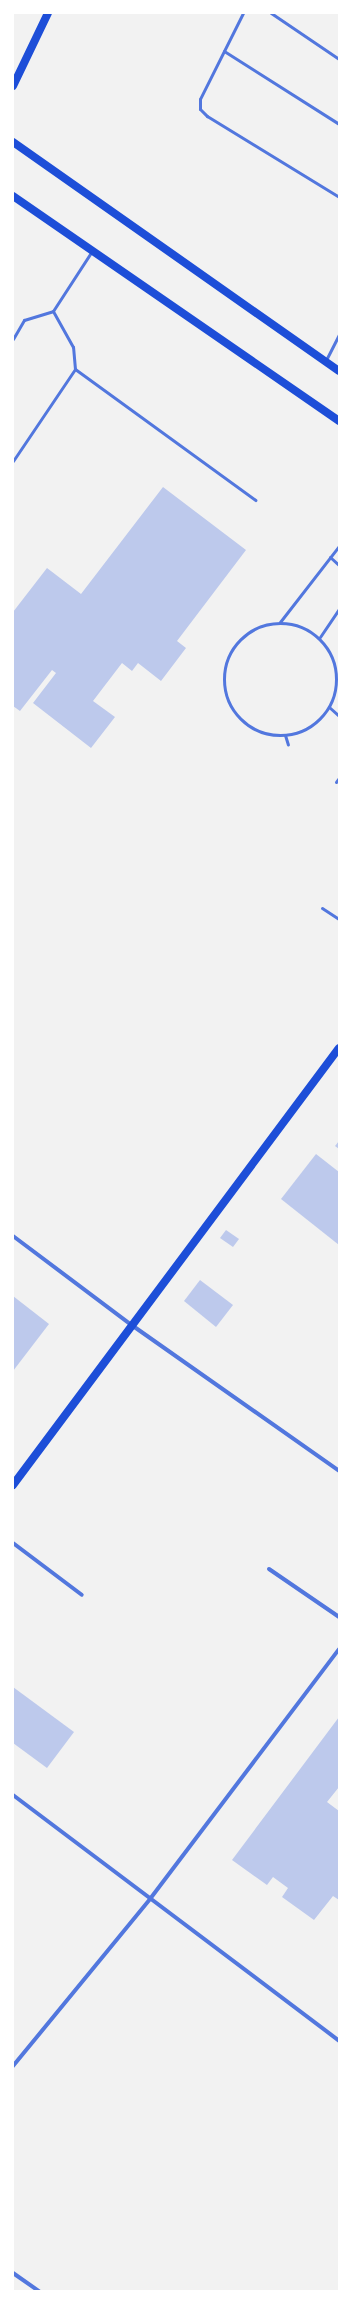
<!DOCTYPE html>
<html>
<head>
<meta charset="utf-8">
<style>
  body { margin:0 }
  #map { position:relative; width:352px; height:2304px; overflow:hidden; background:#f2f2f2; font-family:Ubuntu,sans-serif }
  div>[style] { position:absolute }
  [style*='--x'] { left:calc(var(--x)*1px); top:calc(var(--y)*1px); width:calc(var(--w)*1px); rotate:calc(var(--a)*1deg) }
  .building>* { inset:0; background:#bdc9ec }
  .service>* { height:3px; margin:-1.5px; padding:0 1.5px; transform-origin:1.5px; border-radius:1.5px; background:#5277de }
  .service>.ring { margin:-1.5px; padding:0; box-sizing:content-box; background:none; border:3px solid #5277de; border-radius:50% }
  .minor>* { height:4px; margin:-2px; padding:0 2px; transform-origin:2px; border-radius:2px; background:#5277de }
  .secondary>* { height:8px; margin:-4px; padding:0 4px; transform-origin:4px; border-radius:4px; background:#1d4ed8 }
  span { translate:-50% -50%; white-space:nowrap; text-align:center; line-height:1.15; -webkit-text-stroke:4px #fff; paint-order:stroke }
  .frame { position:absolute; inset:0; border:14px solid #fff; pointer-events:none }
</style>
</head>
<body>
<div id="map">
  <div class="building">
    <div style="clip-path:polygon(163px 487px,246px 550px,177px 641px,186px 648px,161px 681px,138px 663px,132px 671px,122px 663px,93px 701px,115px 717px,91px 748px,33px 703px,56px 673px,52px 670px,20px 711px,13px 706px,13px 612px,47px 568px,81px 594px)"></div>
    <div style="clip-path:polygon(339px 1141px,339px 1149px,335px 1146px)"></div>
    <div style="clip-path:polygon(316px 1154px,339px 1172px,339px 1245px,281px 1199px)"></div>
    <div style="clip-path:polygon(226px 1230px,239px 1239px,233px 1247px,220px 1238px)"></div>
    <div style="clip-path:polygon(200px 1280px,233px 1305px,216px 1327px,184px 1301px)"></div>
    <div style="clip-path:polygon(13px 1296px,49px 1324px,13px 1371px)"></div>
    <div style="clip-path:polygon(13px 1687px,74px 1732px,47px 1768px,13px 1743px)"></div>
    <div style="clip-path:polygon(339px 1717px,339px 1787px,327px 1802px,339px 1811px,339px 1900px,333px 1896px,314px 1920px,282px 1897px,288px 1888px,273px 1877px,267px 1885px,232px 1860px)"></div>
  </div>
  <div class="service">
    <div style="--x:243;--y:13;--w:96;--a:116.6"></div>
    <div style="--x:200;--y:99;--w:10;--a:90"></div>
    <div style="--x:200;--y:109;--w:10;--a:45"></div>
    <div style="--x:207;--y:116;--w:155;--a:31.5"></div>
    <div style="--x:271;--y:13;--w:82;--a:34.1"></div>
    <div style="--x:224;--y:51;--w:136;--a:32.4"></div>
    <div style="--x:13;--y:339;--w:22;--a:-60"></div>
    <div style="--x:24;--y:320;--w:30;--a:-17"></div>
    <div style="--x:326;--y:360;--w:28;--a:-63"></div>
    <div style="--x:75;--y:369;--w:223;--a:36"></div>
    <div style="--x:13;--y:461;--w:111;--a:-56"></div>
    <div style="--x:75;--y:369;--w:22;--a:-95"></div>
    <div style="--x:73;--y:347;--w:41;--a:-119.1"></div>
    <div style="--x:53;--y:311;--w:72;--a:-57"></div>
    <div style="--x:330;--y:557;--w:12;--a:42"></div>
    <div style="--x:280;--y:622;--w:96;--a:-52.2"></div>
    <div class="ring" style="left:224px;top:623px;width:109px;height:109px"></div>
    <div style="--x:320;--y:637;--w:34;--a:-56"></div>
    <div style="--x:329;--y:707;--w:13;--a:42"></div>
    <div style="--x:285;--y:735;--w:10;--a:73"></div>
    <div style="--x:336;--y:782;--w:5;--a:-53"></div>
    <div style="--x:322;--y:908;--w:20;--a:33"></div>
  </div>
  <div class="minor">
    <div style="--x:13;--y:1236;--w:150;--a:36.9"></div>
    <div style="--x:133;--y:1326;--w:252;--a:35.1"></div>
    <div style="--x:13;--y:1543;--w:86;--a:37"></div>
    <div style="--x:269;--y:1569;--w:85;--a:34.4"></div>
    <div style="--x:13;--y:1795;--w:408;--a:37"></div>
    <div style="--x:13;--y:2066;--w:216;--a:-50.6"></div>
    <div style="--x:150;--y:1899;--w:313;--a:-52.9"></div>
    <div style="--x:13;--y:2273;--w:32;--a:35"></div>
  </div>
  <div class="secondary">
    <div style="--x:13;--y:86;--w:81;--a:-64.4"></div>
    <div style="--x:13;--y:142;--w:398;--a:35.1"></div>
    <div style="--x:13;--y:196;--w:396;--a:34.6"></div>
    <div style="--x:13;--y:1485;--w:545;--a:-53.28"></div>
  </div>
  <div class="frame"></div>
</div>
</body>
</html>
